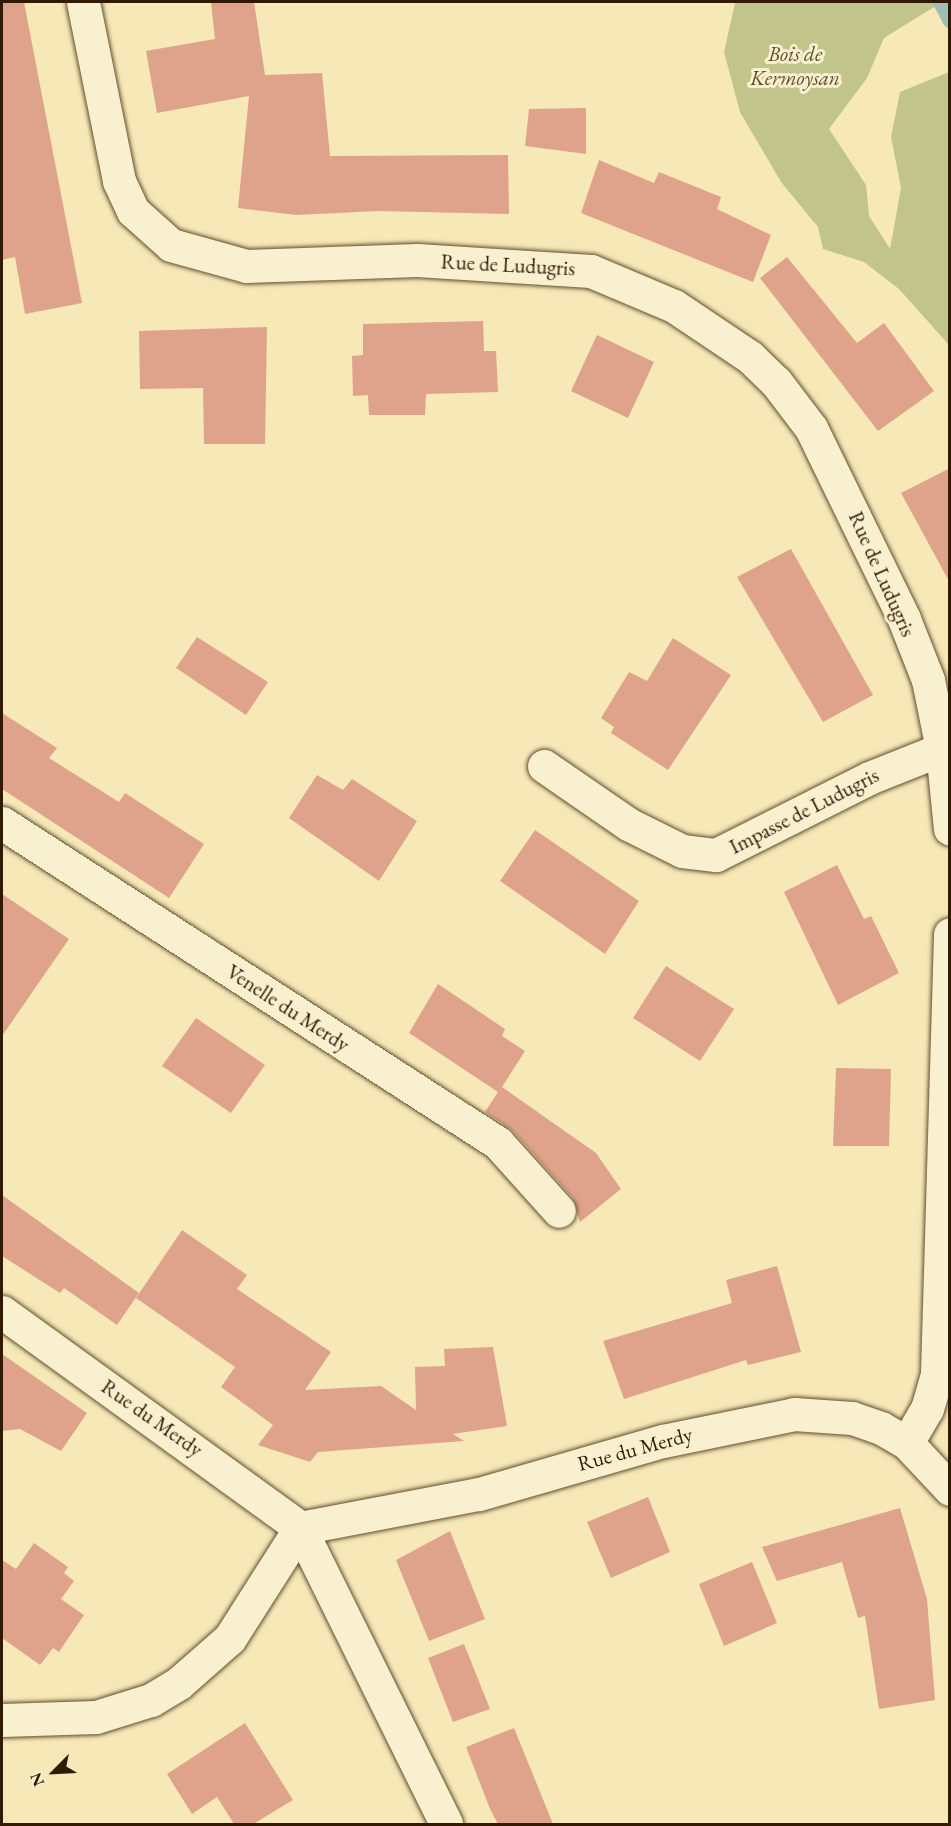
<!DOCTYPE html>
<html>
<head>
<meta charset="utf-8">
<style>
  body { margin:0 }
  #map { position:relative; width:951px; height:1826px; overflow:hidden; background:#f6e8b7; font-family:"EB Garamond",serif }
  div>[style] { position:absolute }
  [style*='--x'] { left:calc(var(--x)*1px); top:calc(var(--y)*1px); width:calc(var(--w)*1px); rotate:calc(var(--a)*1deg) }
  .green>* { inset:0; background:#c1c48b }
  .stream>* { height:15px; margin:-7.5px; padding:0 7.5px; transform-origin:7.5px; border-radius:7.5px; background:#9dc0b2 }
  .building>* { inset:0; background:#dfa38c }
  .roads { filter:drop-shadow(0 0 2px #634e2f) drop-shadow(0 0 2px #634e2f) }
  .minor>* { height:33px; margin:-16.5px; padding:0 16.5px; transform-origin:16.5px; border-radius:16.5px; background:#f9f0d0 }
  span { translate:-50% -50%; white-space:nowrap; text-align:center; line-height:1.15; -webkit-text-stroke:6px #f9f0d0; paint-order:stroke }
  .park-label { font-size:21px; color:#5d4d2b; font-style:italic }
  .street-label { font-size:21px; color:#321a02 }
  .frame { position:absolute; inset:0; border:3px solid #321a02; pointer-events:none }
  .north { position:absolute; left:24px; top:1742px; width:60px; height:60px; -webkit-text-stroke:4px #f9f0d0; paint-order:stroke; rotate:246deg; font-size:16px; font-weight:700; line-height:24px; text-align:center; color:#321a02 }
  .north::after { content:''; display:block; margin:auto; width:21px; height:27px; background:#321a02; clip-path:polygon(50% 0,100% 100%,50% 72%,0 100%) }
</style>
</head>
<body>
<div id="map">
  <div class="green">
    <div style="clip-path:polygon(735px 3px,942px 2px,884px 38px,867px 78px,829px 129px,866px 185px,869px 216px,890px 249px,901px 188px,891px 137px,900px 92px,949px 72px,949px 345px,899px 289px,864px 262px,823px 249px,818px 227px,781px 182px,740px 112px,724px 52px)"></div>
  </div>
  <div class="stream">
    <div style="--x:940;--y:2;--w:21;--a:62"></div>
  </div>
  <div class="building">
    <div style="clip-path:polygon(2px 2px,24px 2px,82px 303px,25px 314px,15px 257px,2px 260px)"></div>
    <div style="clip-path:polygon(211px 2px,254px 2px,265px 75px,322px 73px,330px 156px,508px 155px,509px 214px,378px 211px,296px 215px,238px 208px,249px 96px,157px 113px,146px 51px,215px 39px)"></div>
    <div style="clip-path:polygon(586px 108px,586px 154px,525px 146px,529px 109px)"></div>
    <div style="clip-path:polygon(599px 160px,654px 183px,659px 172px,721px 197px,717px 209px,771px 235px,753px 282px,581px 213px)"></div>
    <div style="clip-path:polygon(787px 257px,857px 343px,884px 323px,934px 391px,878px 431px,760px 278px)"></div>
    <div style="clip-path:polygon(483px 321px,484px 351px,496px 351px,498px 392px,426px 394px,425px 415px,369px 415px,368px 395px,353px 396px,352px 356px,363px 355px,363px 324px)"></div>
    <div style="clip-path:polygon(267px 327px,265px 444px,204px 444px,203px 388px,140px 389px,139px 331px)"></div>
    <div style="clip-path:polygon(597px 335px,654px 362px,628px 418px,571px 391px)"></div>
    <div style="clip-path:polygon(950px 468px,950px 583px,901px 493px)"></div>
    <div style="clip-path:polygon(791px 549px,873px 695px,823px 722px,737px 577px)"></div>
    <div style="clip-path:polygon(197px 637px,268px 682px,246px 715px,176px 668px)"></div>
    <div style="clip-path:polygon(673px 638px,731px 675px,668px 770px,611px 733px,614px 727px,601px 718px,629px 672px,647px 681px)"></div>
    <div style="clip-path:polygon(2px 713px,57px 748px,49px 758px,119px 802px,125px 793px,204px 844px,169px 898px,2px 789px)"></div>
    <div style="clip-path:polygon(317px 775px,343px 790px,352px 779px,417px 821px,379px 881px,289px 818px)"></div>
    <div style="clip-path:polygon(535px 830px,639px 901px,605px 954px,500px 881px)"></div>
    <div style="clip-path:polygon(837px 865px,864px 919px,871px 916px,899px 973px,838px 1005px,784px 892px)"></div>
    <div style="clip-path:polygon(2px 894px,69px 939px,2px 1036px)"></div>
    <div style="clip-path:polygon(666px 966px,734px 1009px,700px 1061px,633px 1018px)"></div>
    <div style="clip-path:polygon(438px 984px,505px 1029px,502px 1036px,525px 1051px,502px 1087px,596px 1153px,621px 1189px,580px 1222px,573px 1198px,512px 1130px,485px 1112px,498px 1092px,409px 1033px)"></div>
    <div style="clip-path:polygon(196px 1018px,265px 1065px,231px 1113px,162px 1066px)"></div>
    <div style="clip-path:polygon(836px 1068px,891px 1069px,889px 1146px,833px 1146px)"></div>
    <div style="clip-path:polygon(2px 1195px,139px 1293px,117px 1325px,64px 1288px,60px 1293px,2px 1256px)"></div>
    <div style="clip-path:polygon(182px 1230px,247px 1275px,237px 1289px,331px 1352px,305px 1390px,381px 1386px,416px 1410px,415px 1367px,445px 1366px,444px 1349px,493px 1347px,507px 1426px,453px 1434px,464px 1441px,318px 1452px,310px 1462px,258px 1445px,273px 1425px,221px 1387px,235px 1367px,136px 1298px)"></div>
    <div style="clip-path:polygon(777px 1266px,801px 1352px,748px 1365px,746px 1360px,624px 1399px,603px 1341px,732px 1303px,726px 1280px)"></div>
    <div style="clip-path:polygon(2px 1354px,87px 1413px,61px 1451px,20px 1429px,2px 1431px)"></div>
    <div style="clip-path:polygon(648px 1497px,670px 1552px,611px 1578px,587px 1522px)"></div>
    <div style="clip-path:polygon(900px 1508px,927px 1599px,935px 1700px,879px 1709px,865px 1616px,858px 1618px,842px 1562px,777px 1581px,762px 1547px)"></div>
    <div style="clip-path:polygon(450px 1531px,485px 1619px,429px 1641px,396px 1560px)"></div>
    <div style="clip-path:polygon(34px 1543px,68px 1567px,64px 1573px,74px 1581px,61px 1599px,84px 1615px,59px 1652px,53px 1648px,40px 1665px,2px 1638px,2px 1560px,16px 1569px)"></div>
    <div style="clip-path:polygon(752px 1562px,777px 1623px,724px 1646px,699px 1584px)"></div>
    <div style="clip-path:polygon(464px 1644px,490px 1709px,453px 1722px,428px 1658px)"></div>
    <div style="clip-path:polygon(245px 1723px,293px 1800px,253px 1824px,234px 1824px,217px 1797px,192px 1814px,167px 1774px)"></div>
    <div style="clip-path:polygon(514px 1728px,553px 1824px,498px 1824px,490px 1809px,466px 1747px)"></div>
  </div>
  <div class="roads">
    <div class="minor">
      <div style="--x:83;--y:2;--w:183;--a:78.6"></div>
      <div style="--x:119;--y:181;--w:33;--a:65"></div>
      <div style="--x:133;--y:211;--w:51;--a:41.8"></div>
      <div style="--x:171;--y:245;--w:78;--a:15.6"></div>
      <div style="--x:246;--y:266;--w:171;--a:-2"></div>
      <div style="--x:417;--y:260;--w:174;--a:3.6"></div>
      <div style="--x:591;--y:271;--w:90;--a:22.9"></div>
      <div style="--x:674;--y:306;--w:92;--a:33.9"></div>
      <div style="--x:750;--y:357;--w:36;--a:44"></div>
      <div style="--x:776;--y:382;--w:58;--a:52.7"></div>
      <div style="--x:811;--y:428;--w:212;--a:64"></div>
      <div style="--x:904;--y:619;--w:66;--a:68.5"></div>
      <div style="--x:928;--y:680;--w:70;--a:78.5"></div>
      <div style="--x:942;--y:749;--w:80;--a:84.3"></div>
      <div style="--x:544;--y:766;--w:102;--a:34.6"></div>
      <div style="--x:628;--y:824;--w:60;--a:26.6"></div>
      <div style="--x:682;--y:851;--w:34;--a:7"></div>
      <div style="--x:716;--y:855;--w:171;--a:-26.7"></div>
      <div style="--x:869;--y:778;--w:79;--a:-21.7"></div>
      <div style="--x:2;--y:823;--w:590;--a:32.83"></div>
      <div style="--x:498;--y:1143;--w:91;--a:48.1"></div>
      <div style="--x:2;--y:1312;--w:368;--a:35.9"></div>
      <div style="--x:300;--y:1528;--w:330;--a:63.7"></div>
      <div style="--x:907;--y:1443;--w:39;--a:-60"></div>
      <div style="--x:927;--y:1409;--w:37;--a:-74"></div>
      <div style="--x:937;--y:1373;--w:439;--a:-88.3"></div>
      <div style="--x:300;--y:1528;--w:182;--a:-10.8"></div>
      <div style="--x:479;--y:1494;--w:191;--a:-16.1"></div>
      <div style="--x:663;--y:1441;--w:134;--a:-11.6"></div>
      <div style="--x:794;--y:1414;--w:58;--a:3.9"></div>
      <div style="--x:852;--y:1418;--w:31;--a:19"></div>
      <div style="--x:881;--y:1428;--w:30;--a:30"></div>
      <div style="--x:907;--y:1443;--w:63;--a:46.9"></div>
      <div style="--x:2;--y:1720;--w:94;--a:-1.8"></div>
      <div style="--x:96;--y:1717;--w:58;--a:-17.2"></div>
      <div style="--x:151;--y:1700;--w:33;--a:-31"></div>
      <div style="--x:179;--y:1683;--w:68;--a:-41.4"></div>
      <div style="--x:230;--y:1638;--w:130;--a:-57.5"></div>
    </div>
  </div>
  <div class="park-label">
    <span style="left:795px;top:66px">Bois de<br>Kermoysan</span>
  </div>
  <div class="street-label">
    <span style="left:508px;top:265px;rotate:3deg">Rue de Ludugris</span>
    <span style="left:882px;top:574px;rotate:66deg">Rue de Ludugris</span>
    <span style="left:804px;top:811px;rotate:-27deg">Impasse de Ludugris</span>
    <span style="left:288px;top:1008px;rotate:33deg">Venelle du Merdy</span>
    <span style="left:152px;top:1418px;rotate:35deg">Rue du Merdy</span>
    <span style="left:635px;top:1449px;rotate:-15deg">Rue du Merdy</span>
  </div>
  <div class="frame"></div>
  <div class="north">N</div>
</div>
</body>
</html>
